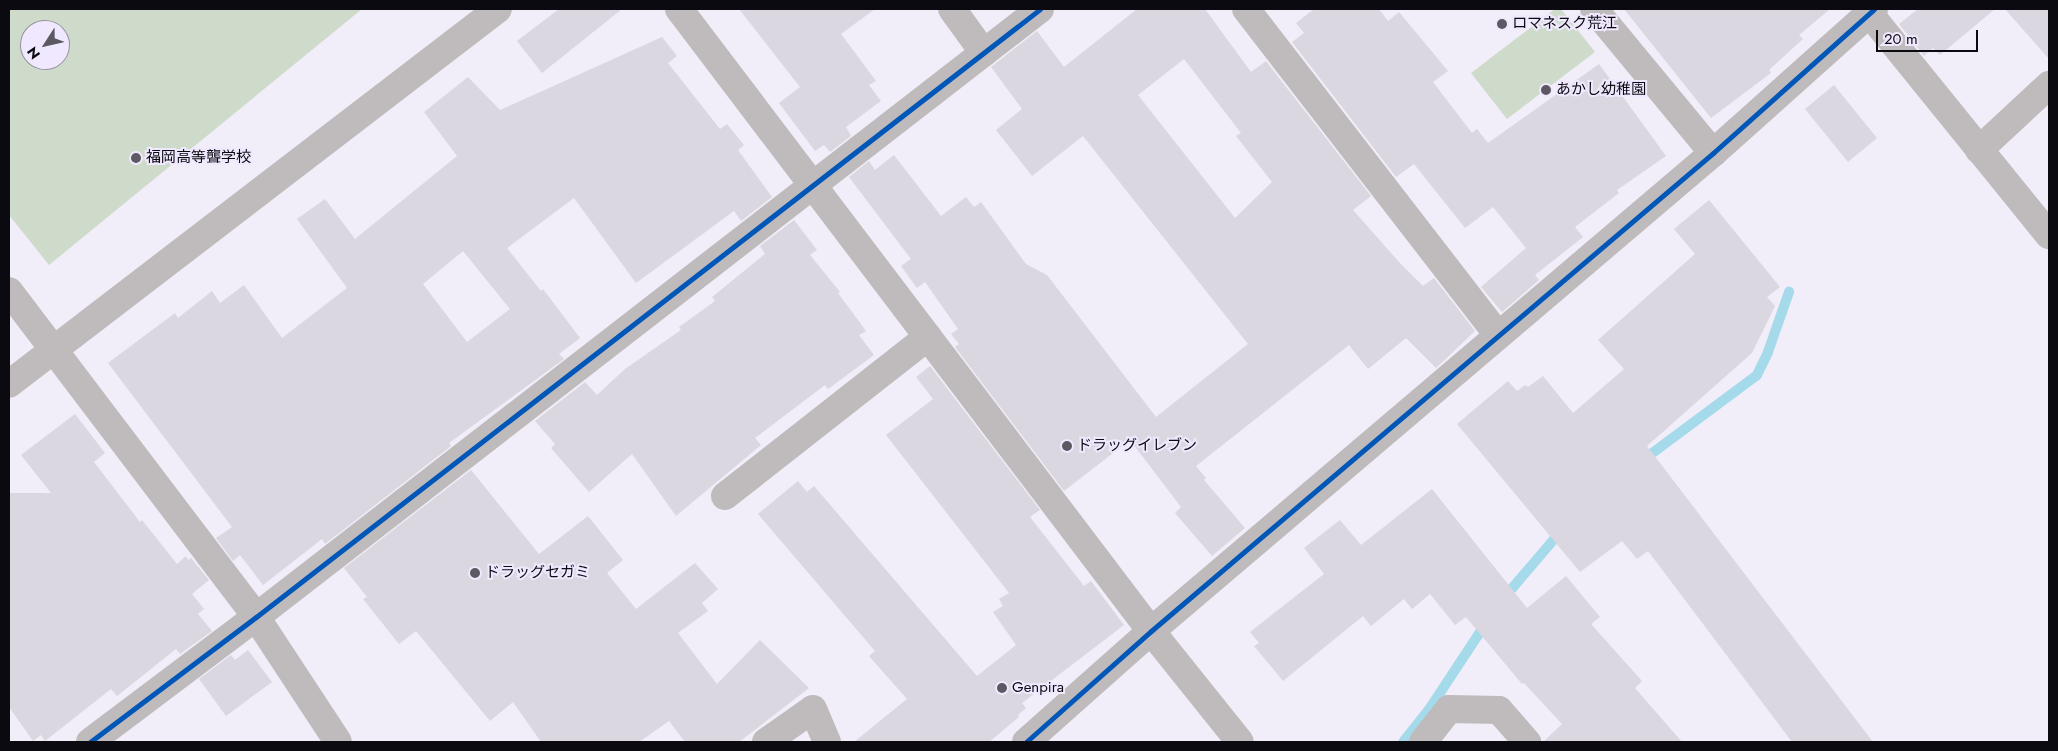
<!DOCTYPE html>
<html>
<head>
<meta charset="utf-8">
<style>
  body { margin:0 }
  #map { position:relative; width:2058px; height:751px; overflow:hidden; background:#f1edf9; font-family:Jost,"Noto Sans JP",sans-serif }
  div>[style] { position:absolute }
  [style*='--x'] { left:calc(var(--x)*1px); top:calc(var(--y)*1px); width:calc(var(--w)*1px); rotate:calc(var(--a)*1deg) }
  .green>* { inset:0; background:#cedbca }
  .stream>* { height:10px; margin:-5px; padding:0 5px; transform-origin:5px; border-radius:5px; background:#a4daea }
  .building>* { inset:0; background:#dad7e0 }
  .minor>* { height:28px; margin:-14px; padding:0 14px; transform-origin:14px; border-radius:14px; background:#bfbbbc }
  .tertiary>* { height:28px; margin:-14px; padding:0 14px; transform-origin:14px; border-radius:14px; background:#bfbbbc }
  .cycleway>* { height:5px; margin:-2.5px; padding:0 2.5px; transform-origin:2.5px; border-radius:2.5px; background:#0057b8 }
  .dots>* { width:14px; height:14px; translate:-50% -50%; box-sizing:border-box; border:2px solid #f0e8fe; border-radius:50% }
  span { translate:-50% -50%; white-space:nowrap; text-align:center; line-height:1.15; -webkit-text-stroke:4px #f0e8fe; paint-order:stroke }
  .poi-label { font-size:15px; color:#0c0a11 }
  .left { translate:0 -50%; text-align:left }
  .frame { position:absolute; inset:0; border:10px solid #0c0a11; pointer-events:none }
  .north { position:absolute; left:20px; top:20px; width:50px; height:50px; box-sizing:border-box; background:#f0e8fe; border:1px solid #958f9f; border-radius:50%; rotate:235deg; font-size:14px; font-weight:700; line-height:20px; text-align:center; color:#0c0a11 }
  .north::after { content:''; display:block; margin:auto; width:18px; height:22px; background:#5c5962; clip-path:polygon(50% 0,100% 100%,50% 72%,0 100%) }
  .scale { position:absolute; left:1876px; top:30px; width:102px; height:22px; box-sizing:border-box; border:2px solid #0c0a11; border-top:0; padding-left:6px; font-size:15px; line-height:18px; white-space:nowrap; color:#0c0a11; -webkit-text-stroke:4px #f0e8fe; paint-order:stroke }
</style>
</head>
<body>
<div id="map">
  <div class="green">
    <div style="clip-path:polygon(evenodd,9px 9px,362px 9px,49px 265px,9px 215px,9px 9px,30px 30px,60px 30px,60px 60px,30px 60px,30px 30px)"></div>
    <div style="clip-path:polygon(1555px 9px,1561px 9px,1595px 52px,1507px 119px,1471px 73px)"></div>
  </div>
  <div class="stream">
    <div style="--x:1643;--y:460;--w:142;--a:-36.7"></div>
    <div style="--x:1757;--y:375;--w:25;--a:-64"></div>
    <div style="--x:1768;--y:352;--w:64;--a:-70.7"></div>
    <div style="--x:1503;--y:599;--w:91;--a:-49.5"></div>
    <div style="--x:1403;--y:742;--w:43;--a:-51.5"></div>
    <div style="--x:1430;--y:708;--w:102;--a:-56.6"></div>
  </div>
  <div class="building">
    <div style="clip-path:polygon(559px 9px,622px 9px,542px 73px,517px 41px)"></div>
    <div style="clip-path:polygon(739px 9px,875px 9px,841px 34px,876px 81px,869px 85px,881px 101px,846px 127px,851px 136px,830px 152px,824px 145px,815px 151px,779px 103px,800px 87px)"></div>
    <div style="clip-path:polygon(evenodd,1137px 9px,1205px 9px,1251px 72px,1266px 61px,1371px 196px,1353px 210px,1399px 262px,1423px 286px,1434px 278px,1475px 331px,1436px 368px,1406px 338px,1368px 369px,1349px 345px,1196px 466px,1206px 478px,1204px 480px,1245px 528px,1212px 556px,1175px 513px,1181px 507px,1130px 440px,1064px 491px,955px 347px,959px 344px,951px 334px,958px 329px,925px 282px,917px 288px,901px 266px,911px 259px,849px 177px,869px 161px,875px 170px,894px 155px,941px 216px,966px 197px,974px 207px,981px 202px,1026px 264px,1047px 275px,1156px 417px,1248px 344px,1083px 136px,1032px 176px,996px 130px,1022px 109px,991px 67px,1037px 31px,1064px 67px,1137px 9px,1184px 59px,1241px 133px,1236px 136px,1272px 182px,1235px 218px,1138px 95px,1184px 59px)"></div>
    <div style="clip-path:polygon(1314px 9px,1379px 9px,1388px 21px,1399px 12px,1448px 71px,1433px 82px,1472px 133px,1477px 129px,1488px 143px,1599px 64px,1666px 156px,1617px 190px,1619px 193px,1575px 227px,1583px 237px,1535px 275px,1539px 280px,1502px 312px,1481px 287px,1526px 248px,1493px 207px,1465px 228px,1414px 164px,1396px 177px,1292px 42px,1304px 33px,1296px 23px)"></div>
    <div style="clip-path:polygon(1624px 9px,1830px 9px,1799px 35px,1803px 39px,1769px 70px,1771px 73px,1711px 118px)"></div>
    <div style="clip-path:polygon(1918px 9px,1995px 9px,1940px 55px,1933px 48px,1924px 56px,1899px 24px)"></div>
    <div style="clip-path:polygon(2005px 9px,2049px 9px,2049px 59px)"></div>
    <div style="clip-path:polygon(evenodd,662px 37px,677px 56px,668px 63px,720px 129px,727px 124px,744px 145px,738px 150px,772px 197px,741px 221px,734px 211px,636px 283px,574px 198px,507px 248px,541px 291px,543px 289px,580px 338px,559px 354px,564px 359px,449px 443px,451px 446px,325px 544px,322px 539px,263px 585px,240px 555px,233px 561px,216px 538px,232px 527px,108px 363px,175px 313px,178px 318px,212px 291px,220px 303px,244px 285px,282px 338px,347px 288px,297px 219px,325px 199px,355px 239px,457px 156px,424px 112px,468px 77px,500px 110px,662px 37px,463px 251px,510px 309px,467px 342px,423px 284px,463px 251px)"></div>
    <div style="clip-path:polygon(1834px 85px,1877px 138px,1848px 162px,1805px 109px)"></div>
    <div style="clip-path:polygon(1709px 200px,1780px 287px,1767px 297px,1775px 306px,1752px 353px,1647px 446px,1873px 742px,1792px 742px,1648px 551px,1637px 559px,1622px 541px,1580px 572px,1457px 424px,1508px 381px,1517px 391px,1525px 385px,1528px 387px,1543px 376px,1573px 413px,1624px 369px,1598px 340px,1695px 254px,1674px 229px)"></div>
    <div style="clip-path:polygon(794px 220px,817px 250px,810px 255px,840px 292px,838px 293px,866px 331px,859px 335px,874px 355px,828px 389px,825px 385px,755px 438px,761px 445px,676px 516px,632px 454px,589px 492px,551px 448px,555px 444px,535px 421px,585px 382px,597px 395px,625px 369px,681px 330px,679px 327px,715px 301px,712px 297px,765px 254px,760px 246px)"></div>
    <div style="clip-path:polygon(930px 366px,1040px 510px,1030px 517px,1084px 586px,1091px 581px,1124px 625px,1022px 703px,1026px 708px,1018px 715px,1019px 717px,989px 742px,854px 742px,907px 699px,869px 656px,875px 651px,758px 514px,798px 481px,807px 492px,814px 486px,977px 676px,1016px 645px,993px 612px,1003px 606px,999px 599px,1009px 593px,886px 435px,933px 399px,916px 377px)"></div>
    <div style="clip-path:polygon(75px 414px,105px 453px,94px 462px,140px 522px,142px 520px,177px 564px,186px 556px,188px 560px,191px 558px,209px 580px,192px 594px,204px 609px,198px 614px,212px 631px,180px 654px,176px 649px,117px 696px,111px 689px,45px 741px,41px 735px,33px 741px,9px 707px,9px 493px,51px 493px,21px 455px)"></div>
    <div style="clip-path:polygon(471px 470px,539px 554px,588px 516px,623px 560px,607px 573px,636px 609px,695px 563px,718px 589px,702px 603px,708px 611px,678px 633px,717px 684px,760px 640px,809px 688px,739px 742px,685px 742px,669px 721px,639px 742px,541px 742px,513px 702px,490px 721px,416px 631px,399px 644px,363px 599px,367px 597px,344px 568px)"></div>
    <div style="clip-path:polygon(1432px 489px,1527px 608px,1566px 576px,1600px 617px,1591px 624px,1642px 681px,1635px 688px,1682px 742px,1543px 742px,1562px 724px,1524px 683px,1522px 684px,1466px 617px,1455px 625px,1430px 594px,1412px 609px,1404px 599px,1371px 626px,1363px 616px,1283px 681px,1254px 646px,1259px 643px,1250px 632px,1324px 574px,1304px 548px,1340px 520px,1361px 545px)"></div>
    <div style="clip-path:polygon(248px 650px,272px 682px,226px 716px,199px 679px,231px 655px,235px 660px)"></div>
  </div>
  <div class="minor">
    <div style="--x:679;--y:9;--w:781;--a:52.81"></div>
    <div style="--x:1151;--y:631;--w:142;--a:51.3"></div>
    <div style="--x:952;--y:9;--w:54;--a:54"></div>
    <div style="--x:1246;--y:9;--w:412;--a:52.3"></div>
    <div style="--x:1594;--y:9;--w:187;--a:50.4"></div>
    <div style="--x:1869;--y:13;--w:286;--a:51"></div>
    <div style="--x:1979;--y:150;--w:96;--a:-42.9"></div>
    <div style="--x:9;--y:291;--w:409;--a:52.8"></div>
    <div style="--x:256;--y:617;--w:149;--a:56.7"></div>
    <div style="--x:725;--y:496;--w:258;--a:-38.1"></div>
    <div style="--x:90;--y:742;--w:208;--a:-37"></div>
    <div style="--x:256;--y:617;--w:992;--a:-37.79"></div>
    <div style="--x:766;--y:742;--w:57;--a:-35.1"></div>
    <div style="--x:813;--y:709;--w:36;--a:67"></div>
    <div style="--x:1423;--y:742;--w:42;--a:-51.8"></div>
    <div style="--x:1449;--y:709;--w:50;--a:1.1"></div>
    <div style="--x:1499;--y:710;--w:43;--a:48.8"></div>
  </div>
  <div class="tertiary">
    <div style="--x:9;--y:384;--w:616;--a:-37.48"></div>
    <div style="--x:1026;--y:742;--w:167;--a:-41.6"></div>
    <div style="--x:1151;--y:631;--w:738;--a:-40.38"></div>
    <div style="--x:1713;--y:153;--w:216;--a:-41.8"></div>
  </div>
  <div class="cycleway">
    <div style="--x:90;--y:742;--w:208;--a:-37"></div>
    <div style="--x:256;--y:617;--w:992;--a:-37.79"></div>
    <div style="--x:1026;--y:742;--w:167;--a:-41.6"></div>
    <div style="--x:1151;--y:631;--w:738;--a:-40.38"></div>
    <div style="--x:1713;--y:153;--w:216;--a:-41.8"></div>
  </div>
  <div class="dots">
    <div style="left:1502px;top:24px;background:#5c5962"></div>
    <div style="left:1546px;top:90px;background:#5c5962"></div>
    <div style="left:136px;top:158px;background:#5c5962"></div>
    <div style="left:1067px;top:446px;background:#5c5962"></div>
    <div style="left:475px;top:573px;background:#5c5962"></div>
    <div style="left:1002px;top:688px;background:#5c5962"></div>
  </div>
  <div class="poi-label">
    <span class="left" style="left:1512px;top:24px">ロマネスク荒江</span>
    <span class="left" style="left:1556px;top:90px">あかし幼稚園</span>
    <span class="left" style="left:146px;top:158px">福岡高等聾学校</span>
    <span class="left" style="left:1077px;top:446px">ドラッグイレブン</span>
    <span class="left" style="left:485px;top:573px">ドラッグセガミ</span>
    <span class="left" style="left:1012px;top:688px">Genpira</span>
  </div>
  <div class="frame"></div>
  <div class="north">N</div>
  <div class="scale">20 m</div>
</div>
</body>
</html>
